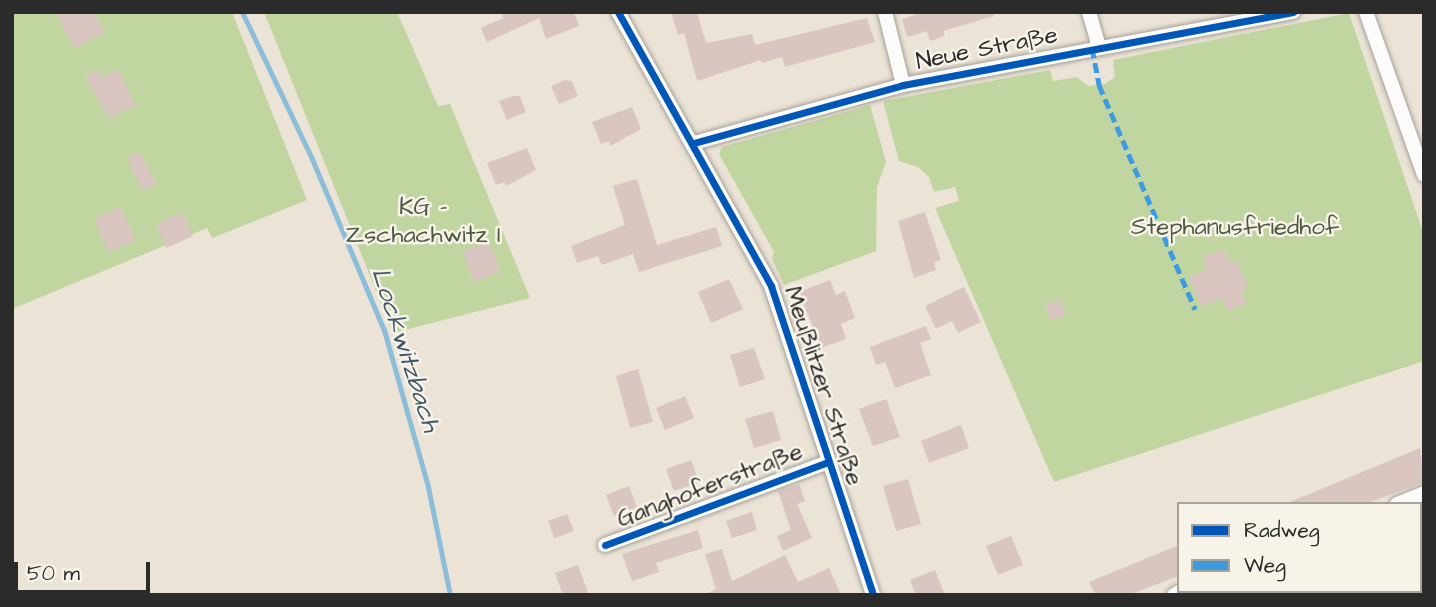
<!DOCTYPE html>
<html>
<head>
<meta charset="utf-8">
<style>
  body { margin:0 }
  #map { position:relative; width:1436px; height:607px; overflow:hidden; background:#ebe3d6; font-family:"Architects Daughter",sans-serif }
  div>[style] { position:absolute }
  [style*='--x'] { left:calc(var(--x)*1px); top:calc(var(--y)*1px); width:calc(var(--w)*1px); rotate:calc(var(--a)*1deg) }
  .green>* { inset:0; background:#c1d5a1 }
  .stream>* { height:5px; margin:-2.5px; padding:0 2.5px; transform-origin:2.5px; border-radius:2.5px; background:#8cbeda }
  .building>* { inset:0; background:#d9c6c0 }
  .roads { filter:drop-shadow(0 0 2px #a6a19a) drop-shadow(0 0 2px #a6a19a) }
  .minor>* { height:14px; margin:-7px; padding:0 7px; transform-origin:7px; border-radius:7px; background:#fcfbf9 }
  .quiet>* { height:5px; margin-top:-2.5px; transform-origin:0; background:repeating-linear-gradient(90deg,#3d9ce1 0 10px,transparent 0 15px) }
  .cycleway>* { height:7px; margin:-3.5px; padding:0 3.5px; transform-origin:3.5px; border-radius:3.5px; background:#0057b8 }
  span { translate:-50% -50%; white-space:nowrap; text-align:center; line-height:1.15; -webkit-text-stroke:5px #f7f3e8; paint-order:stroke }
  .street-label { font-size:24px; color:#2b2b2b }
  .park-label { font-size:24px; color:#4e5a41 }
  .water-label { font-size:26px; color:#3f5969; font-style:italic }
  .frame { position:absolute; inset:0; border:14px solid #2b2b2b; pointer-events:none }
  .legend { position:absolute; left:1177px; top:502px; width:245px; height:91px; box-sizing:border-box; background:#f7f3e8; border:2px solid #a5a39c; margin:0; padding:9px 12px; list-style:none; font-size:21px; color:#2b2b2b }
  .legend li { display:flex; align-items:center; gap:14px; height:35px }
  .legend b { width:35px; border:2px solid #a5a39c }
  .scale { position:absolute; left:14px; top:562px; width:136px; height:32px; box-sizing:border-box; border:4px solid #2b2b2b; border-top:0; padding-left:9px; font-size:21px; line-height:24px; white-space:nowrap; color:#2b2b2b; -webkit-text-stroke:5px #f7f3e8; paint-order:stroke }
</style>
</head>
<body>
<div id="map">
  <div class="green">
    <div style="clip-path:polygon(12px 12px,232px 12px,307px 200px,212px 238px,207px 228px,12px 309px)"></div>
    <div style="clip-path:polygon(264px 12px,397px 12px,438px 106px,450px 104px,530px 298px,393px 333px)"></div>
    <div style="clip-path:polygon(1349px 13px,1424px 235px,1424px 361px,1054px 482px,935px 208px,959px 201px,955px 187px,934px 192px,929px 177px,918px 167px,899px 161px,883px 101px,1050px 70px,1053px 81px,1077px 77px,1088px 86px,1105px 84px,1115px 77px,1113px 60px)"></div>
    <div style="clip-path:polygon(870px 105px,886px 162px,877px 187px,876px 251px,784px 285px,772px 259px,774px 252px,719px 154px,722px 147px)"></div>
  </div>
  <div class="stream">
    <div style="--x:242;--y:12;--w:163;--a:64.5"></div>
    <div style="--x:312;--y:159;--w:186;--a:67.2"></div>
    <div style="--x:384;--y:330;--w:163;--a:74.3"></div>
    <div style="--x:428;--y:487;--w:110;--a:78.5"></div>
  </div>
  <div class="building">
    <div style="clip-path:polygon(55px 12px,94px 12px,105px 32px,75px 49px)"></div>
    <div style="clip-path:polygon(501px 12px,574px 12px,579px 26px,546px 39px,539px 18px,487px 42px,481px 28px,503px 18px)"></div>
    <div style="clip-path:polygon(671px 12px,697px 12px,706px 43px,752px 34px,755px 45px,867px 18px,875px 42px,785px 67px,782px 57px,762px 63px,761px 60px,697px 81px,684px 33px,678px 35px)"></div>
    <div style="clip-path:polygon(924px 12px,994px 12px,994px 16px,943px 31px,945px 36px,930px 41px,927px 31px,907px 37px,902px 19px)"></div>
    <div style="clip-path:polygon(118px 69px,136px 105px,108px 118px,85px 76px,98px 70px,101px 77px)"></div>
    <div style="clip-path:polygon(565px 80px,572px 81px,578px 96px,559px 104px,551px 86px)"></div>
    <div style="clip-path:polygon(513px 96px,520px 96px,526px 112px,507px 120px,499px 101px)"></div>
    <div style="clip-path:polygon(632px 107px,641px 129px,610px 146px,609px 141px,601px 144px,592px 122px)"></div>
    <div style="clip-path:polygon(527px 148px,536px 170px,506px 186px,504px 182px,496px 185px,487px 163px)"></div>
    <div style="clip-path:polygon(140px 152px,156px 184px,143px 191px,127px 158px)"></div>
    <div style="clip-path:polygon(637px 179px,657px 245px,716px 227px,722px 246px,639px 272px,633px 254px,602px 265px,598px 256px,577px 263px,571px 246px,625px 225px,613px 186px)"></div>
    <div style="clip-path:polygon(120px 207px,136px 240px,109px 252px,94px 219px)"></div>
    <div style="clip-path:polygon(182px 212px,193px 236px,167px 248px,156px 224px)"></div>
    <div style="clip-path:polygon(925px 212px,941px 260px,934px 262px,936px 270px,914px 278px,898px 221px)"></div>
    <div style="clip-path:polygon(489px 242px,500px 272px,473px 282px,463px 251px)"></div>
    <div style="clip-path:polygon(1224px 249px,1230px 262px,1236px 260px,1248px 287px,1241px 290px,1247px 303px,1227px 311px,1222px 298px,1201px 306px,1189px 277px,1207px 269px,1202px 258px)"></div>
    <div style="clip-path:polygon(729px 279px,743px 309px,711px 323px,698px 292px)"></div>
    <div style="clip-path:polygon(830px 280px,836px 295px,845px 291px,855px 318px,841px 324px,846px 339px,821px 348px,799px 292px)"></div>
    <div style="clip-path:polygon(964px 287px,981px 322px,958px 333px,952px 321px,936px 329px,925px 306px)"></div>
    <div style="clip-path:polygon(1061px 299px,1066px 315px,1050px 320px,1045px 305px)"></div>
    <div style="clip-path:polygon(926px 326px,931px 339px,920px 343px,931px 375px,895px 388px,885px 362px,876px 365px,870px 347px)"></div>
    <div style="clip-path:polygon(754px 348px,765px 379px,740px 387px,730px 355px)"></div>
    <div style="clip-path:polygon(638px 369px,653px 422px,630px 428px,616px 376px)"></div>
    <div style="clip-path:polygon(685px 396px,694px 418px,665px 430px,656px 408px)"></div>
    <div style="clip-path:polygon(886px 399px,900px 437px,873px 446px,859px 409px)"></div>
    <div style="clip-path:polygon(773px 411px,781px 440px,754px 448px,745px 419px)"></div>
    <div style="clip-path:polygon(961px 425px,969px 448px,929px 463px,921px 441px)"></div>
    <div style="clip-path:polygon(1420px 448px,1424px 482px,1365px 504px,1285px 504px)"></div>
    <div style="clip-path:polygon(691px 460px,699px 482px,674px 491px,666px 469px)"></div>
    <div style="clip-path:polygon(908px 479px,921px 524px,896px 531px,883px 486px)"></div>
    <div style="clip-path:polygon(799px 484px,805px 501px,797px 504px,812px 538px,783px 551px,777px 536px,791px 530px,778px 491px)"></div>
    <div style="clip-path:polygon(629px 486px,637px 507px,614px 516px,606px 495px)"></div>
    <div style="clip-path:polygon(752px 512px,757px 530px,732px 538px,726px 521px)"></div>
    <div style="clip-path:polygon(567px 514px,574px 531px,554px 538px,548px 521px)"></div>
    <div style="clip-path:polygon(698px 530px,703px 548px,656px 563px,659px 572px,632px 581px,622px 554px)"></div>
    <div style="clip-path:polygon(1011px 536px,1023px 565px,998px 575px,986px 546px)"></div>
    <div style="clip-path:polygon(1179px 545px,1179px 576px,1128px 595px,1096px 595px,1089px 582px)"></div>
    <div style="clip-path:polygon(722px 549px,732px 581px,785px 555px,798px 582px,829px 568px,841px 595px,704px 595px,716px 589px,705px 554px)"></div>
    <div style="clip-path:polygon(578px 565px,589px 595px,563px 595px,555px 573px)"></div>
    <div style="clip-path:polygon(935px 570px,945px 595px,916px 595px,910px 580px)"></div>
  </div>
  <div class="roads">
    <div class="minor">
      <div style="--x:618;--y:12;--w:314;--a:60.8"></div>
      <div style="--x:771;--y:286;--w:325;--a:71.7"></div>
      <div style="--x:885;--y:12;--w:75;--a:76.1"></div>
      <div style="--x:1089;--y:12;--w:36;--a:74"></div>
      <div style="--x:1366;--y:12;--w:173;--a:70.4"></div>
      <div style="--x:694;--y:143;--w:217;--a:-15.5"></div>
      <div style="--x:903;--y:85;--w:397;--a:-10.6"></div>
      <div style="--x:1397;--y:504;--w:29;--a:-22"></div>
      <div style="--x:605;--y:545;--w:238;--a:-20.4"></div>
      <div style="--x:1365;--y:591;--w:4;--a:76"></div>
      <div style="--x:1174;--y:595;--w:8;--a:-30"></div>
    </div>
  </div>
  <div class="quiet">
    <div style="--x:1092;--y:48;--w:38;--a:79"></div>
    <div style="--x:1099;--y:85;--w:244;--a:66.8"></div>
    <div style="--x:1365;--y:591;--w:4;--a:76"></div>
  </div>
  <div class="cycleway">
    <div style="--x:618;--y:12;--w:314;--a:60.8"></div>
    <div style="--x:771;--y:286;--w:325;--a:71.7"></div>
    <div style="--x:694;--y:143;--w:217;--a:-15.5"></div>
    <div style="--x:903;--y:85;--w:397;--a:-10.6"></div>
    <div style="--x:605;--y:545;--w:238;--a:-20.4"></div>
  </div>
  <div class="street-label">
    <span style="left:987px;top:49px;rotate:-11deg">Neue Straße</span>
    <span style="left:823px;top:386px;rotate:72deg">Meußlitzer Straße</span>
    <span style="left:710px;top:486px;rotate:-21deg">Ganghoferstraße</span>
  </div>
  <div class="park-label">
    <span style="left:423px;top:222px">KG -<br>Zschachwitz I</span>
    <span style="left:1235px;top:228px">Stephanusfriedhof</span>
  </div>
  <div class="water-label">
    <span style="left:405px;top:350px;rotate:72deg">Lockwitzbach</span>
  </div>
  <div class="frame"></div>
  <ul class="legend">
  <li><b style="height:9px;background:#0057b8"></b>Radweg</li>
  <li><b style="height:9px;background:#3d9ce1"></b>Weg</li>
  </ul>
  <div class="scale">50 m</div>
</div>
</body>
</html>
